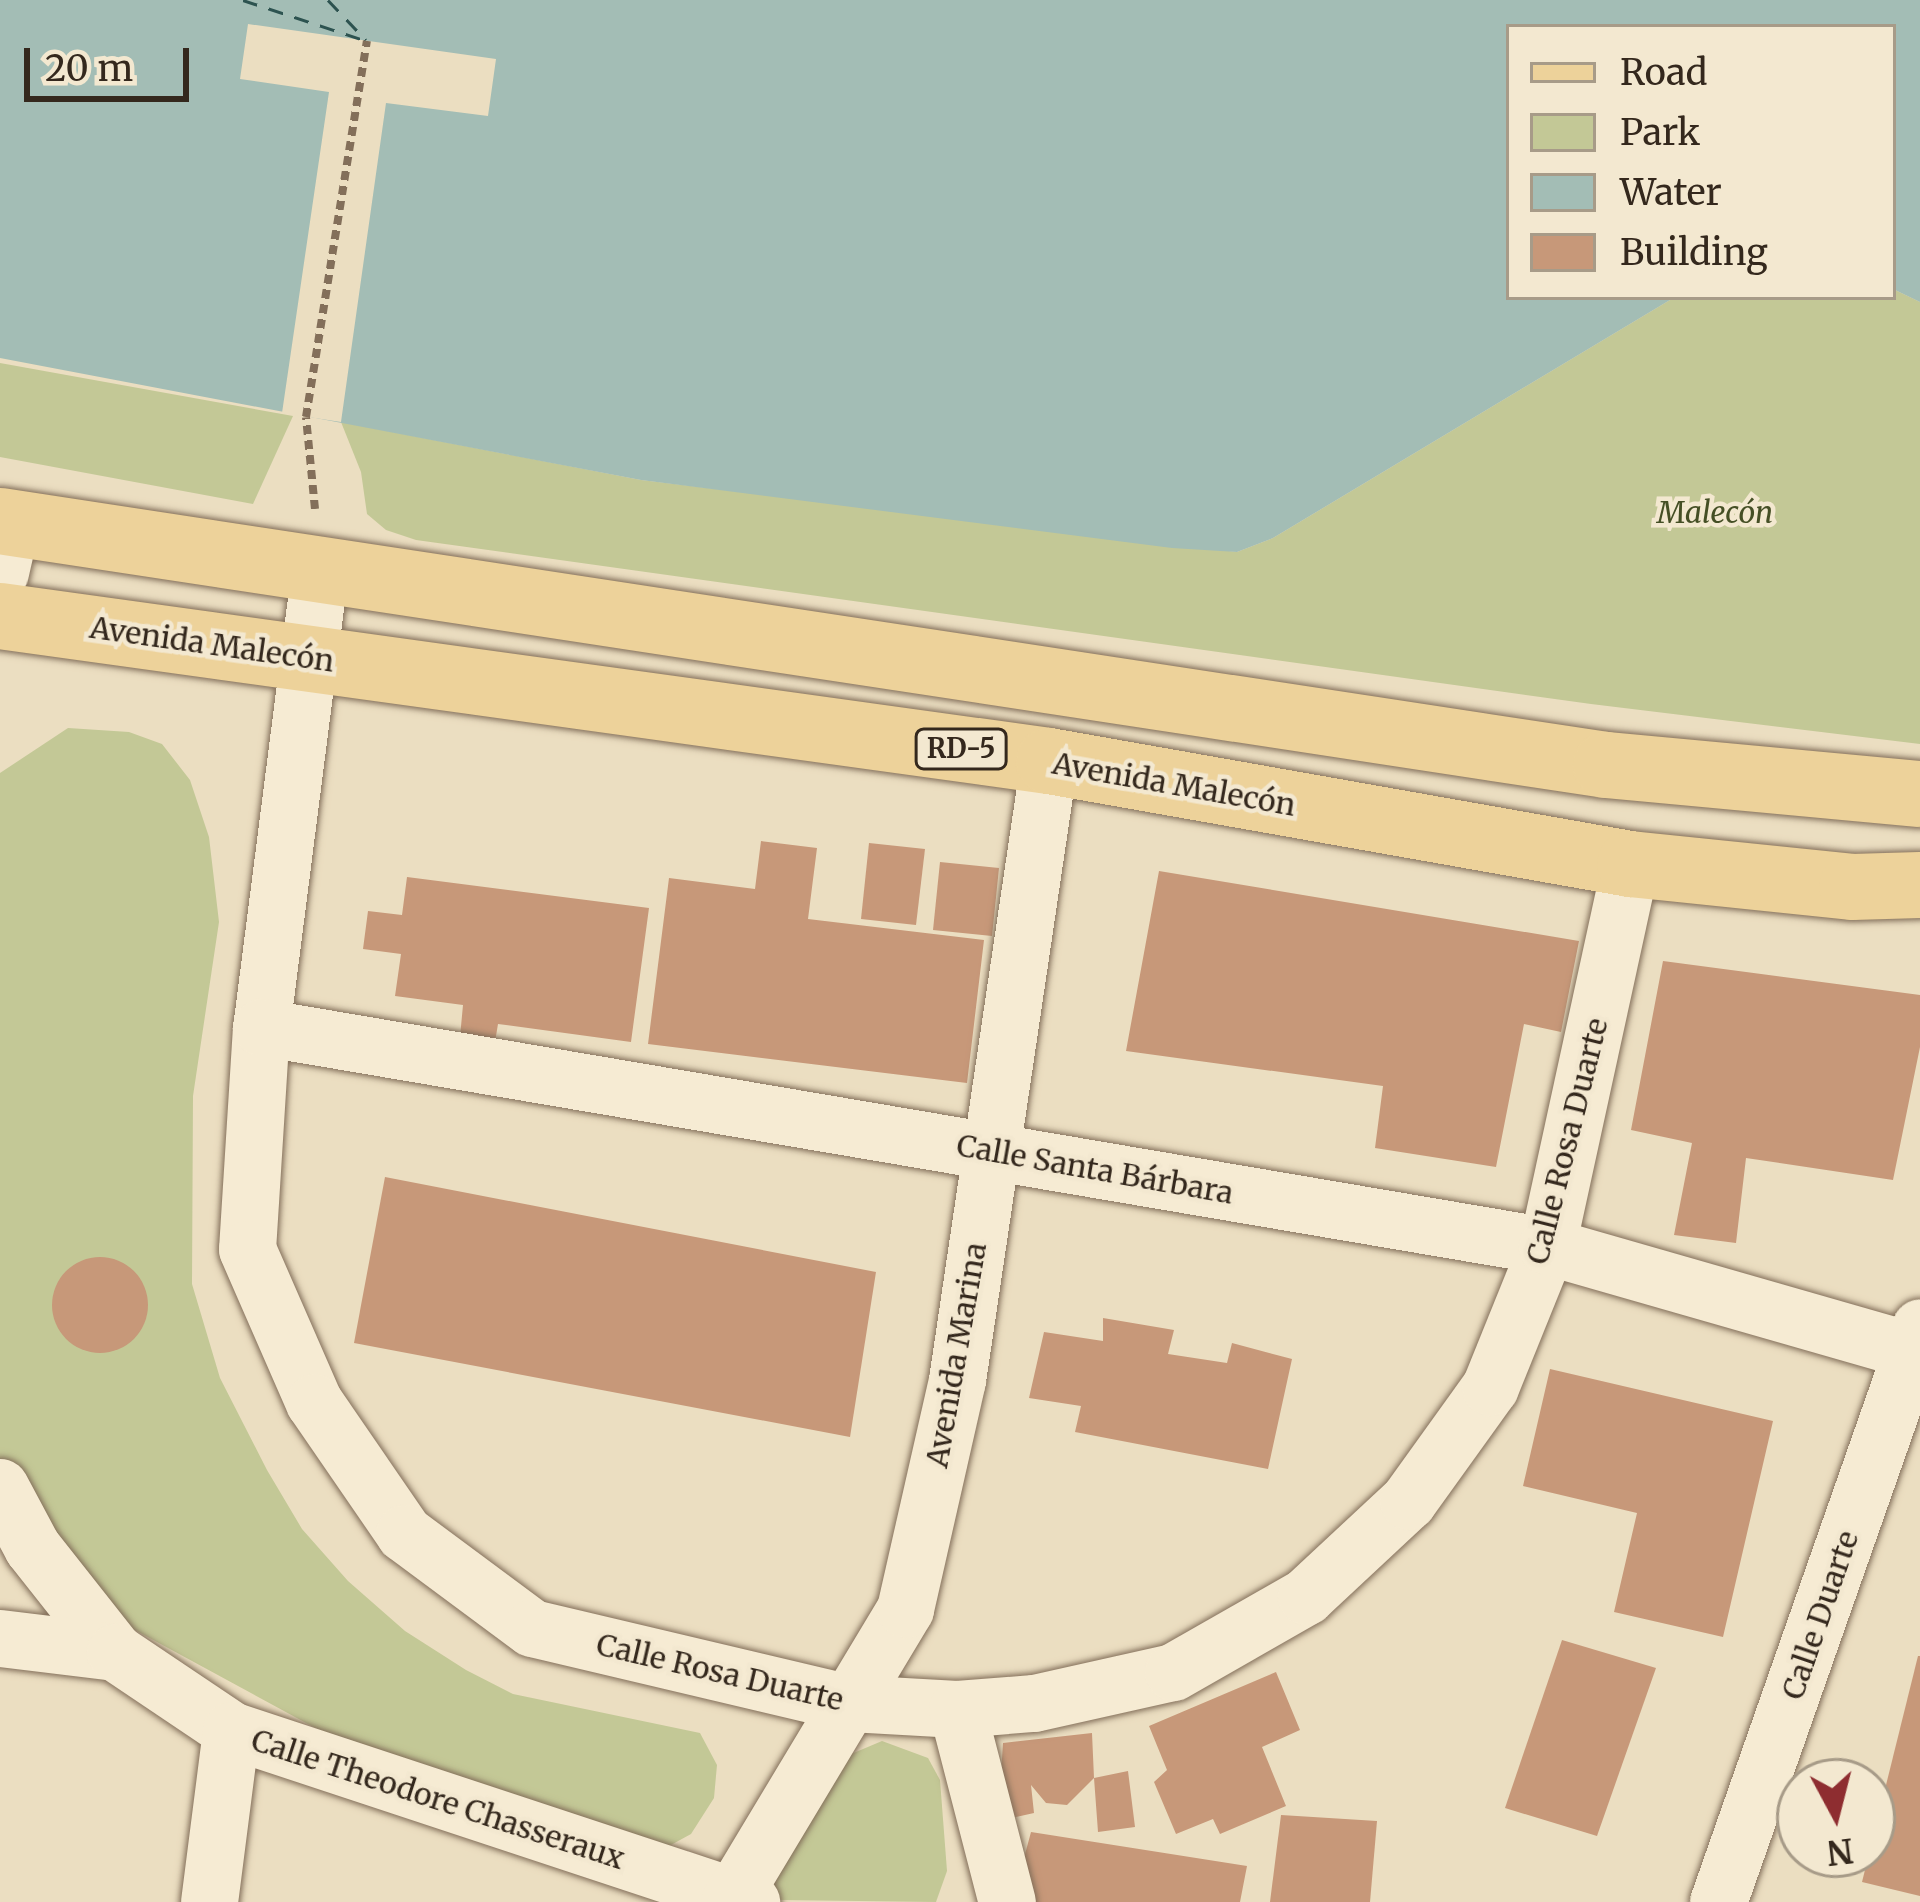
<!DOCTYPE html>
<html>
<head>
<meta charset="utf-8">
<style>
  body { margin:0 }
  #map { position:relative; width:1920px; height:1902px; overflow:hidden; background:#ebdec1; font-family:Merriweather,serif }
  div>[style] { position:absolute }
  [style*='--x'] { left:calc(var(--x)*1px); top:calc(var(--y)*1px); width:calc(var(--w)*1px); rotate:calc(var(--a)*1deg) }
  .green>* { inset:0; background:#c3c896 }
  .water>* { inset:0; background:#a3bdb5 }
  .pier>* { inset:0; background:#ebdec1 }
  .ferry>* { height:3px; margin-top:-1.5px; transform-origin:0; background:repeating-linear-gradient(90deg,#2d5350 0 15px,transparent 0 27px) }
  .building>* { inset:0; background:#c79879 }
  .round { border-radius:50% }
  .path>* { height:8px; margin-top:-4px; transform-origin:0; background:repeating-linear-gradient(90deg,#836f5a 0 9px,transparent 0 15px) }
  .roads { filter:drop-shadow(0 0 3px #836f5a) drop-shadow(0 0 3px #836f5a) }
  .minor>* { height:57px; margin:-28.5px; padding:0 28.5px; transform-origin:28.5px; border-radius:28.5px; background:#f6ebd3 }
  .primary>* { height:66px; margin:-33px; padding:0 33px; transform-origin:33px; border-radius:33px; background:#edd29a }
  span { translate:-50% -50%; white-space:nowrap; text-align:center; line-height:1.15; -webkit-text-stroke:9px #f3e8d0; paint-order:stroke }
  .shield-label span { padding:3px 9px; background:#f3e8d0; border:3px solid; border-radius:9px; -webkit-text-stroke-width:0 }
  .shield-label { font-size:27px; color:#34281d; font-weight:700 }
  .park-label { font-size:30px; color:#454f25; font-style:italic }
  .street-label { font-size:30px; color:#34281d }
  .legend { position:absolute; left:1506px; top:24px; width:390px; height:276px; box-sizing:border-box; background:#f3e8d0; border:3px solid #a79b88; margin:0; padding:15px 21px; list-style:none; font-size:36px; color:#34281d }
  .legend li { display:flex; align-items:center; gap:24px; height:60px }
  .legend b { width:60px; border:3px solid #a79b88 }
  .north { position:absolute; left:1776px; top:1758px; width:120px; height:120px; box-sizing:border-box; background:#f3e8d0; border:3px solid #a79b88; border-radius:50%; rotate:173deg; font-size:33px; font-weight:700; line-height:48px; text-align:center; color:#34281d }
  .north::after { content:''; display:block; margin:auto; width:42px; height:54px; background:#8e2d30; clip-path:polygon(50% 0,100% 100%,50% 72%,0 100%) }
  .scale { position:absolute; left:24px; top:48px; width:165px; height:54px; box-sizing:border-box; border:6px solid #34281d; border-top:0; padding-left:15px; font-size:36px; line-height:42px; white-space:nowrap; color:#34281d; -webkit-text-stroke:9px #f3e8d0; paint-order:stroke }
</style>
</head>
<body>
<div id="map">
  <div class="green">
    <div style="clip-path:polygon(1893px 289px,1920px 302px,1920px 744px,1591px 704px,416px 540px,386px 530px,367px 514px,361px 472px,341px 422px,641px 480px,1237px 552px,1273px 538px,1675px 297px,1893px 297px)"></div>
    <div style="clip-path:polygon(0 363px,293px 416px,253px 504px,0 457px)"></div>
    <div style="clip-path:polygon(68px 728px,129px 732px,162px 744px,190px 780px,209px 837px,219px 922px,193px 1096px,192px 1284px,220px 1378px,267px 1470px,302px 1529px,348px 1581px,405px 1631px,466px 1670px,513px 1694px,700px 1733px,717px 1765px,714px 1798px,691px 1834px,658px 1852px,365px 1755px,76px 1598px,0 1491px,0 773px)"></div>
    <div style="clip-path:polygon(882px 1741px,928px 1758px,940px 1780px,947px 1871px,936px 1902px,781px 1900px,768px 1882px,837px 1760px)"></div>
  </div>
  <div class="water">
    <div style="clip-path:polygon(0 0,1920px 0,1920px 302px,1893px 289px,1893px 27px,1509px 27px,1509px 297px,1675px 297px,1273px 538px,1237px 552px,1172px 548px,641px 480px,0 358px)"></div>
  </div>
  <div class="pier">
    <div style="clip-path:polygon(248px 24px,496px 59px,488px 116px,386px 103px,341px 422px,282px 413px,329px 92px,240px 79px)"></div>
  </div>
  <div class="ferry">
    <div style="--x:243;--y:0;--w:131;--a:18.3"></div>
    <div style="--x:328;--y:0;--w:55;--a:46.5"></div>
  </div>
  <div class="building">
    <div style="clip-path:polygon(761px 841px,817px 848px,808px 919px,984px 940px,967px 1083px,648px 1044px,669px 878px,755px 889px)"></div>
    <div style="clip-path:polygon(869px 843px,925px 849px,916px 925px,861px 919px)"></div>
    <div style="clip-path:polygon(940px 862px,999px 868px,992px 936px,933px 930px)"></div>
    <div style="clip-path:polygon(1159px 871px,1579px 941px,1561px 1032px,1524px 1024px,1496px 1167px,1375px 1148px,1383px 1086px,1126px 1051px)"></div>
    <div style="clip-path:polygon(407px 877px,649px 908px,631px 1042px,498px 1024px,495px 1042px,460px 1037px,463px 1005px,395px 996px,401px 954px,363px 949px,368px 911px,402px 915px)"></div>
    <div style="clip-path:polygon(1663px 961px,1920px 995px,1920px 1047px,1893px 1180px,1746px 1158px,1736px 1243px,1674px 1235px,1692px 1143px,1631px 1130px)"></div>
    <div style="clip-path:polygon(385px 1177px,876px 1272px,850px 1437px,354px 1343px)"></div>
    <div class="round" style="left:52px;top:1257px;width:96px;height:96px"></div>
    <div style="clip-path:polygon(1103px 1318px,1174px 1330px,1168px 1354px,1227px 1363px,1232px 1343px,1292px 1359px,1268px 1469px,1075px 1432px,1081px 1406px,1029px 1398px,1044px 1332px,1103px 1341px)"></div>
    <div style="clip-path:polygon(1550px 1369px,1773px 1421px,1723px 1637px,1614px 1612px,1637px 1513px,1523px 1486px)"></div>
    <div style="clip-path:polygon(1562px 1640px,1656px 1668px,1597px 1836px,1505px 1808px)"></div>
    <div style="clip-path:polygon(1918px 1656px,1920px 1656px,1920px 1896px,1862px 1882px)"></div>
    <div style="clip-path:polygon(1276px 1672px,1300px 1730px,1262px 1747px,1286px 1806px,1220px 1834px,1213px 1819px,1176px 1834px,1154px 1782px,1167px 1770px,1149px 1726px)"></div>
    <div style="clip-path:polygon(1092px 1733px,1094px 1778px,1128px 1771px,1135px 1827px,1098px 1832px,1094px 1778px,1067px 1805px,1046px 1803px,1031px 1785px,1034px 1813px,998px 1821px,1003px 1743px)"></div>
    <div style="clip-path:polygon(1281px 1815px,1377px 1821px,1370px 1902px,1270px 1902px)"></div>
    <div style="clip-path:polygon(1031px 1832px,1247px 1866px,1240px 1902px,1030px 1902px,1034px 1889px,1017px 1884px)"></div>
  </div>
  <div class="path">
    <div style="--x:315;--y:509;--w:92;--a:-95.6"></div>
    <div style="--x:306;--y:417;--w:381;--a:-80.8"></div>
  </div>
  <div class="roads">
    <div class="minor">
      <div style="--x:320;--y:568;--w:463;--a:97.3"></div>
      <div style="--x:261;--y:1027;--w:222;--a:93.6"></div>
      <div style="--x:247;--y:1249;--w:167;--a:66.4"></div>
      <div style="--x:314;--y:1402;--w:159;--a:55.5"></div>
      <div style="--x:404;--y:1533;--w:159;--a:36.6"></div>
      <div style="--x:532;--y:1628;--w:327;--a:13.3"></div>
      <div style="--x:850;--y:1703;--w:107;--a:3.2"></div>
      <div style="--x:957;--y:1709;--w:77;--a:-4.5"></div>
      <div style="--x:1034;--y:1703;--w:142;--a:-12.6"></div>
      <div style="--x:1173;--y:1672;--w:153;--a:-29.7"></div>
      <div style="--x:1306;--y:1596;--w:139;--a:-43"></div>
      <div style="--x:1408;--y:1501;--w:140;--a:-54.3"></div>
      <div style="--x:1490;--y:1387;--w:152;--a:-68"></div>
      <div style="--x:1547;--y:1246;--w:391;--a:-77.7"></div>
      <div style="--x:0;--y:572;--w:50;--a:-77.3"></div>
      <div style="--x:261;--y:1027;--w:1305;--a:9.66"></div>
      <div style="--x:1547;--y:1246;--w:388;--a:16"></div>
      <div style="--x:0;--y:1487;--w:68;--a:61.9"></div>
      <div style="--x:32;--y:1547;--w:134;--a:51.7"></div>
      <div style="--x:0;--y:1638;--w:116;--a:6.9"></div>
      <div style="--x:115;--y:1652;--w:140;--a:33.9"></div>
      <div style="--x:231;--y:1730;--w:548;--a:18.3"></div>
      <div style="--x:957;--y:1709;--w:199;--a:75.5"></div>
      <div style="--x:209;--y:1902;--w:173;--a:-82.7"></div>
      <div style="--x:729;--y:1902;--w:342;--a:-59"></div>
      <div style="--x:905;--y:1609;--w:235;--a:-77.2"></div>
      <div style="--x:957;--y:1380;--w:626;--a:-81.55"></div>
      <div style="--x:1718;--y:1902;--w:609;--a:-70.64"></div>
    </div>
    <div class="primary">
      <div style="--x:0;--y:521;--w:1624;--a:8.64"></div>
      <div style="--x:1606;--y:765;--w:315;--a:5.3"></div>
      <div style="--x:0;--y:616;--w:1059;--a:7.87"></div>
      <div style="--x:1049;--y:761;--w:590;--a:10.05"></div>
      <div style="--x:1630;--y:864;--w:223;--a:5.9"></div>
      <div style="--x:1852;--y:887;--w:68;--a:-1.7"></div>
    </div>
  </div>
  <div class="shield-label">
    <span style="left:961px;top:749px">RD-5</span>
  </div>
  <div class="park-label">
    <span style="left:1715px;top:512px">Malecón</span>
  </div>
  <div class="street-label">
    <span style="left:212px;top:644px;rotate:8deg">Avenida Malecón</span>
    <span style="left:1174px;top:784px;rotate:10deg">Avenida Malecón</span>
    <span style="left:1567px;top:1141px;rotate:-76deg">Calle Rosa Duarte</span>
    <span style="left:1095px;top:1169px;rotate:10deg">Calle Santa Bárbara</span>
    <span style="left:956px;top:1355px;rotate:-80deg">Avenida Marina</span>
    <span style="left:1820px;top:1615px;rotate:-71deg">Calle Duarte</span>
    <span style="left:720px;top:1672px;rotate:13deg">Calle Rosa Duarte</span>
    <span style="left:438px;top:1799px;rotate:18deg">Calle Theodore Chasseraux</span>
  </div>
  <ul class="legend">
  <li><b style="height:15px;background:#edd29a"></b>Road</li>
  <li><b style="height:33px;background:#c3c896"></b>Park</li>
  <li><b style="height:33px;background:#a3bdb5"></b>Water</li>
  <li><b style="height:33px;background:#c79879"></b>Building</li>
  </ul>
  <div class="north">N</div>
  <div class="scale">20 m</div>
</div>
</body>
</html>
